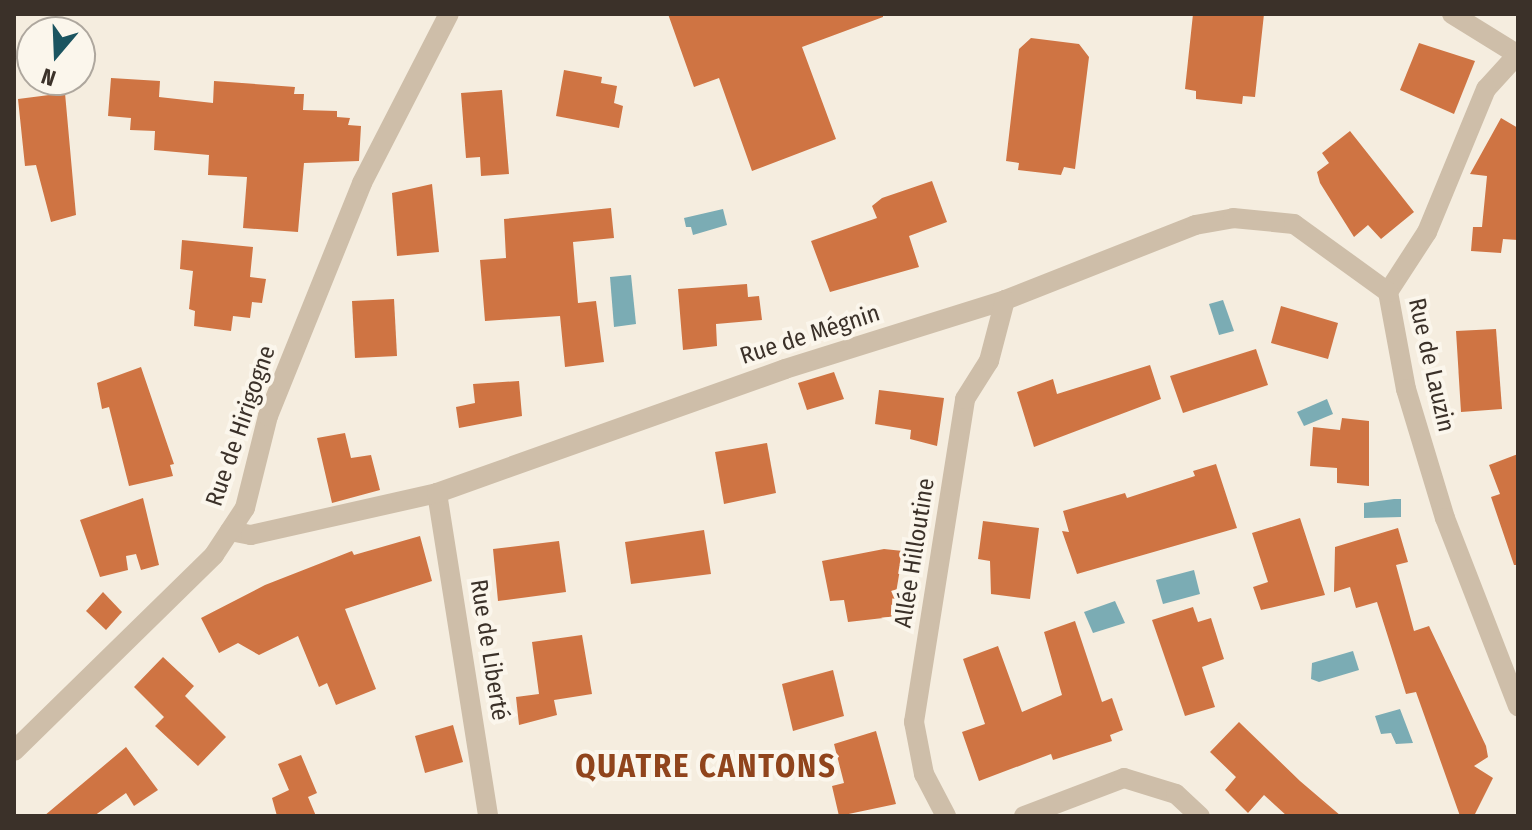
<!DOCTYPE html>
<html>
<head>
<meta charset="utf-8">
<style>
  body { margin:0 }
  #map { position:relative; width:1532px; height:830px; overflow:hidden; background:#f5eddf; font-family:"Fira Sans Condensed",sans-serif }
  div>[style] { position:absolute }
  [style*='--x'] { left:calc(var(--x)*1px); top:calc(var(--y)*1px); width:calc(var(--w)*1px); rotate:calc(var(--a)*1deg) }
  .water>* { inset:0; background:#7bacb4 }
  .building>* { inset:0; background:#cf7443 }
  .minor>* { height:20px; margin:-10px; padding:0 10px; transform-origin:10px; border-radius:10px; background:#cebea9 }
  span { translate:-50% -50%; white-space:nowrap; text-align:center; line-height:1.15; -webkit-text-stroke:8px #fbf6ec; paint-order:stroke }
  .street-label { font-size:24px; color:#3b3129 }
  .district-label { font-size:32px; color:#90441c; font-weight:700; letter-spacing:2px }
  .frame { position:absolute; inset:0; border:16px solid #3b3129; pointer-events:none }
  .north { position:absolute; left:16px; top:16px; width:80px; height:80px; box-sizing:border-box; background:#fbf6ec; border:2px solid #aea79e; border-radius:50%; rotate:199deg; font-size:22px; font-weight:700; line-height:32px; text-align:center; color:#3b3129 }
  .north::after { content:''; display:block; margin:auto; width:28px; height:36px; background:#1b5460; clip-path:polygon(50% 0,100% 100%,50% 72%,0 100%) }
</style>
</head>
<body>
<div id="map">
  <div class="water">
    <div style="clip-path:polygon(723px 209px,727px 225px,693px 235px,691px 227px,686px 227px,684px 218px)"></div>
    <div style="clip-path:polygon(631px 275px,636px 324px,614px 327px,610px 277px)"></div>
    <div style="clip-path:polygon(1223px 300px,1234px 331px,1219px 335px,1209px 304px)"></div>
    <div style="clip-path:polygon(1327px 399px,1333px 414px,1304px 426px,1297px 412px)"></div>
    <div style="clip-path:polygon(1394px 499px,1401px 499px,1401px 517px,1364px 518px,1364px 503px)"></div>
    <div style="clip-path:polygon(1194px 570px,1200px 594px,1163px 604px,1156px 580px)"></div>
    <div style="clip-path:polygon(1115px 601px,1125px 623px,1093px 633px,1084px 612px)"></div>
    <div style="clip-path:polygon(1353px 651px,1359px 670px,1319px 682px,1311px 679px,1312px 663px)"></div>
    <div style="clip-path:polygon(1400px 709px,1413px 743px,1396px 744px,1391px 733px,1381px 734px,1375px 716px)"></div>
  </div>
  <div class="building">
    <div style="clip-path:polygon(668px 14px,883px 14px,883px 17px,802px 47px,836px 139px,752px 171px,719px 78px,694px 87px)"></div>
    <div style="clip-path:polygon(1193px 14px,1264px 14px,1255px 97px,1243px 96px,1242px 104px,1196px 99px,1196px 91px,1185px 89px)"></div>
    <div style="clip-path:polygon(1031px 38px,1079px 44px,1089px 57px,1075px 169px,1064px 167px,1061px 175px,1018px 170px,1019px 163px,1006px 161px,1019px 49px)"></div>
    <div style="clip-path:polygon(1419px 43px,1475px 61px,1454px 114px,1400px 90px)"></div>
    <div style="clip-path:polygon(564px 70px,602px 77px,601px 83px,617px 86px,614px 103px,623px 106px,619px 128px,556px 116px)"></div>
    <div style="clip-path:polygon(111px 78px,160px 81px,159px 97px,213px 103px,214px 81px,295px 87px,294px 94px,304px 94px,303px 110px,337px 111px,337px 117px,350px 118px,348px 125px,361px 126px,359px 161px,304px 163px,298px 232px,243px 228px,247px 177px,208px 175px,209px 155px,154px 150px,155px 131px,130px 130px,131px 118px,108px 116px)"></div>
    <div style="clip-path:polygon(502px 90px,509px 174px,481px 176px,480px 157px,466px 158px,461px 93px)"></div>
    <div style="clip-path:polygon(65px 93px,76px 215px,51px 222px,36px 165px,25px 166px,18px 99px)"></div>
    <div style="clip-path:polygon(1501px 118px,1518px 128px,1518px 240px,1503px 239px,1501px 253px,1471px 251px,1473px 227px,1482px 227px,1487px 176px,1470px 174px)"></div>
    <div style="clip-path:polygon(1350px 131px,1414px 212px,1381px 239px,1368px 225px,1354px 237px,1320px 183px,1317px 172px,1329px 163px,1322px 153px)"></div>
    <div style="clip-path:polygon(932px 181px,947px 222px,909px 236px,919px 267px,830px 292px,811px 241px,877px 218px,872px 206px,882px 198px)"></div>
    <div style="clip-path:polygon(432px 184px,439px 252px,397px 256px,392px 193px)"></div>
    <div style="clip-path:polygon(611px 208px,614px 238px,573px 242px,578px 303px,596px 301px,604px 362px,565px 367px,560px 316px,485px 321px,480px 260px,506px 258px,504px 219px)"></div>
    <div style="clip-path:polygon(182px 240px,253px 247px,250px 277px,266px 279px,262px 303px,252px 302px,250px 318px,233px 316px,231px 331px,194px 326px,195px 311px,189px 309px,193px 271px,180px 269px)"></div>
    <div style="clip-path:polygon(747px 284px,748px 297px,759px 296px,762px 320px,716px 324px,717px 346px,683px 350px,678px 289px)"></div>
    <div style="clip-path:polygon(394px 299px,397px 356px,355px 358px,352px 301px)"></div>
    <div style="clip-path:polygon(1281px 306px,1338px 323px,1328px 359px,1271px 343px)"></div>
    <div style="clip-path:polygon(1496px 329px,1502px 409px,1461px 412px,1456px 331px)"></div>
    <div style="clip-path:polygon(1256px 349px,1268px 385px,1183px 413px,1170px 376px)"></div>
    <div style="clip-path:polygon(1150px 365px,1161px 399px,1034px 447px,1017px 392px,1053px 379px,1057px 394px)"></div>
    <div style="clip-path:polygon(141px 367px,174px 464px,170px 465px,173px 476px,129px 486px,109px 407px,102px 409px,97px 383px)"></div>
    <div style="clip-path:polygon(834px 372px,844px 399px,807px 410px,798px 383px)"></div>
    <div style="clip-path:polygon(519px 381px,522px 416px,459px 428px,456px 407px,475px 403px,473px 384px)"></div>
    <div style="clip-path:polygon(879px 390px,944px 398px,937px 446px,910px 439px,911px 430px,875px 424px)"></div>
    <div style="clip-path:polygon(1342px 418px,1369px 421px,1369px 486px,1337px 483px,1337px 468px,1310px 466px,1313px 427px,1340px 430px)"></div>
    <div style="clip-path:polygon(345px 433px,351px 458px,371px 455px,380px 490px,332px 503px,317px 438px)"></div>
    <div style="clip-path:polygon(767px 443px,776px 493px,724px 504px,715px 452px)"></div>
    <div style="clip-path:polygon(1518px 454px,1518px 565px,1514px 565px,1491px 497px,1500px 494px,1489px 465px)"></div>
    <div style="clip-path:polygon(1216px 464px,1237px 528px,1077px 574px,1062px 531px,1069px 532px,1063px 511px,1125px 493px,1127px 498px,1195px 476px,1193px 471px)"></div>
    <div style="clip-path:polygon(143px 498px,159px 565px,141px 570px,136px 554px,126px 556px,128px 570px,100px 577px,80px 520px)"></div>
    <div style="clip-path:polygon(1300px 518px,1325px 595px,1261px 610px,1253px 587px,1268px 582px,1252px 533px)"></div>
    <div style="clip-path:polygon(983px 521px,1039px 528px,1030px 599px,991px 594px,990px 561px,978px 559px)"></div>
    <div style="clip-path:polygon(1398px 528px,1408px 562px,1396px 565px,1414px 631px,1429px 626px,1486px 746px,1488px 757px,1474px 766px,1493px 778px,1474px 816px,1460px 816px,1416px 692px,1406px 694px,1377px 602px,1356px 608px,1350px 587px,1334px 592px,1335px 547px)"></div>
    <div style="clip-path:polygon(704px 530px,711px 574px,631px 584px,625px 542px)"></div>
    <div style="clip-path:polygon(420px 536px,432px 581px,345px 609px,376px 689px,336px 705px,327px 683px,319px 687px,298px 636px,259px 655px,238px 643px,219px 653px,201px 618px,265px 585px,352px 551px,354px 555px)"></div>
    <div style="clip-path:polygon(559px 541px,566px 592px,498px 601px,493px 549px)"></div>
    <div style="clip-path:polygon(884px 549px,903px 551px,892px 617px,848px 622px,844px 600px,830px 601px,822px 561px)"></div>
    <div style="clip-path:polygon(103px 592px,122px 612px,106px 630px,86px 611px)"></div>
    <div style="clip-path:polygon(1193px 607px,1198px 622px,1211px 618px,1224px 659px,1202px 667px,1215px 707px,1185px 716px,1152px 620px)"></div>
    <div style="clip-path:polygon(1075px 621px,1102px 702px,1112px 698px,1123px 730px,1110px 735px,1112px 741px,1053px 760px,1051px 754px,979px 781px,962px 732px,985px 724px,963px 659px,998px 646px,1022px 712px,1062px 695px,1044px 632px)"></div>
    <div style="clip-path:polygon(582px 635px,592px 694px,554px 700px,557px 715px,519px 725px,516px 697px,539px 694px,532px 642px)"></div>
    <div style="clip-path:polygon(163px 657px,194px 686px,185px 696px,226px 737px,198px 766px,155px 726px,164px 717px,134px 687px)"></div>
    <div style="clip-path:polygon(833px 670px,844px 716px,793px 731px,782px 684px)"></div>
    <div style="clip-path:polygon(1239px 722px,1300px 781px,1341px 816px,1287px 816px,1264px 795px,1248px 813px,1225px 790px,1236px 777px,1210px 752px)"></div>
    <div style="clip-path:polygon(453px 725px,463px 762px,425px 773px,415px 736px)"></div>
    <div style="clip-path:polygon(876px 731px,896px 804px,839px 816px,832px 786px,844px 783px,834px 744px)"></div>
    <div style="clip-path:polygon(126px 747px,158px 790px,134px 806px,126px 793px,94px 816px,44px 816px)"></div>
    <div style="clip-path:polygon(301px 755px,317px 793px,308px 797px,316px 816px,277px 816px,272px 798px,289px 790px,278px 764px)"></div>
  </div>
  <div class="minor">
    <div style="--x:1452;--y:14;--w:78;--a:31.8"></div>
    <div style="--x:1518;--y:54;--w:47;--a:132.4"></div>
    <div style="--x:1486;--y:89;--w:155;--a:112.4"></div>
    <div style="--x:1427;--y:232;--w:72;--a:123"></div>
    <div style="--x:1388;--y:292;--w:99;--a:79.5"></div>
    <div style="--x:1406;--y:389;--w:135;--a:73.2"></div>
    <div style="--x:1445;--y:518;--w:202;--a:68.8"></div>
    <div style="--x:437;--y:493;--w:327;--a:81"></div>
    <div style="--x:230;--y:531;--w:21;--a:11"></div>
    <div style="--x:251;--y:535;--w:191;--a:-12.7"></div>
    <div style="--x:437;--y:493;--w:369;--a:-19.6"></div>
    <div style="--x:785;--y:369;--w:231;--a:-17.4"></div>
    <div style="--x:1005;--y:300;--w:204;--a:-21.5"></div>
    <div style="--x:1195;--y:225;--w:39;--a:-10"></div>
    <div style="--x:1233;--y:218;--w:61;--a:5.6"></div>
    <div style="--x:1294;--y:224;--w:116;--a:35.9"></div>
    <div style="--x:14;--y:751;--w:280;--a:-44.4"></div>
    <div style="--x:214;--y:555;--w:56;--a:-56.6"></div>
    <div style="--x:245;--y:508;--w:95;--a:-76"></div>
    <div style="--x:268;--y:416;--w:251;--a:-68"></div>
    <div style="--x:362;--y:183;--w:190;--a:-62.8"></div>
    <div style="--x:946;--y:816;--w:47;--a:-117.6"></div>
    <div style="--x:924;--y:774;--w:53;--a:-100.9"></div>
    <div style="--x:914;--y:722;--w:327;--a:-81"></div>
    <div style="--x:965;--y:399;--w:45;--a:-57.7"></div>
    <div style="--x:989;--y:361;--w:63;--a:-75.3"></div>
    <div style="--x:1024;--y:816;--w:107;--a:-20.8"></div>
    <div style="--x:1124;--y:778;--w:54;--a:17.1"></div>
    <div style="--x:1176;--y:794;--w:33;--a:43"></div>
  </div>
  <div class="street-label">
    <span style="left:810px;top:335px;rotate:-18deg">Rue de Mégnin</span>
    <span style="left:1431px;top:365px;rotate:77deg">Rue de Lauzin</span>
    <span style="left:241px;top:426px;rotate:-71deg">Rue de Hirigogne</span>
    <span style="left:915px;top:553px;rotate:-81deg">Allée Hilloutine</span>
    <span style="left:489px;top:650px;rotate:81deg">Rue de Liberté</span>
  </div>
  <div class="district-label">
    <span style="left:706px;top:766px">QUATRE CANTONS</span>
  </div>
  <div class="frame"></div>
  <div class="north">N</div>
</div>
</body>
</html>
